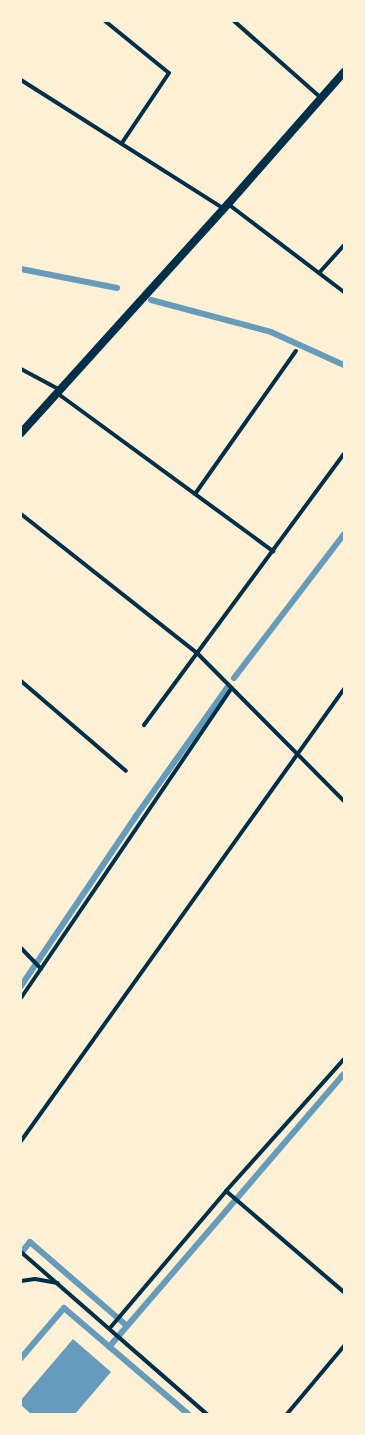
<!DOCTYPE html>
<html>
<head>
<meta charset="utf-8">
<style>
  body { margin:0 }
  #map { position:relative; width:365px; height:1435px; overflow:hidden; background:#fdf0d5; font-family:Helvetica,sans-serif }
  div>[style] { position:absolute }
  [style*='--x'] { left:calc(var(--x)*1px); top:calc(var(--y)*1px); width:calc(var(--w)*1px); rotate:calc(var(--a)*1deg) }
  .water>* { inset:0; background:#669bbc }
  .stream>* { height:6px; margin:-3px; padding:0 3px; transform-origin:3px; border-radius:3px; background:#669bbc }
  .minor>* { height:4px; margin:-2px; padding:0 2px; transform-origin:2px; border-radius:2px; background:#003049 }
  .secondary>* { height:8px; margin:-4px; padding:0 4px; transform-origin:4px; border-radius:4px; background:#003049 }
  span { translate:-50% -50%; white-space:nowrap; text-align:center; line-height:1.15; -webkit-text-stroke:4px #fdf0d5; paint-order:stroke }
  .frame { position:absolute; inset:0; border:22px solid #fdf0d5; pointer-events:none }
</style>
</head>
<body>
<div id="map">
  <div class="water">
    <div style="clip-path:polygon(73px 1339px,111px 1372px,75px 1414px,31px 1414px,21px 1405px,21px 1400px)"></div>
  </div>
  <div class="stream">
    <div style="--x:21;--y:269;--w:98;--a:11.2"></div>
    <div style="--x:151;--y:300;--w:124;--a:14.9"></div>
    <div style="--x:271;--y:332;--w:80;--a:24.3"></div>
    <div style="--x:234;--y:678;--w:181;--a:-52.6"></div>
    <div style="--x:21;--y:986;--w:205;--a:-55.9"></div>
    <div style="--x:136;--y:816;--w:157;--a:-54.6"></div>
    <div style="--x:21;--y:1253;--w:14;--a:-51"></div>
    <div style="--x:30;--y:1242;--w:128;--a:40.9"></div>
    <div style="--x:109;--y:1347;--w:360;--a:-49.3"></div>
    <div style="--x:21;--y:1358;--w:66;--a:-49.3"></div>
    <div style="--x:64;--y:1308;--w:163;--a:40.5"></div>
  </div>
  <div class="minor">
    <div style="--x:105;--y:21;--w:82;--a:39.1"></div>
    <div style="--x:169;--y:73;--w:84;--a:123.9"></div>
    <div style="--x:234;--y:21;--w:116;--a:41.5"></div>
    <div style="--x:21;--y:80;--w:241;--a:32.4"></div>
    <div style="--x:228;--y:204;--w:146;--a:37.2"></div>
    <div style="--x:319;--y:273;--w:38;--a:-48"></div>
    <div style="--x:21;--y:369;--w:44;--a:28.3"></div>
    <div style="--x:57;--y:393;--w:268;--a:36.2"></div>
    <div style="--x:195;--y:494;--w:175;--a:-54.8"></div>
    <div style="--x:21;--y:514;--w:224;--a:38.3"></div>
    <div style="--x:197;--y:653;--w:209;--a:45.2"></div>
    <div style="--x:21;--y:681;--w:138;--a:40.6"></div>
    <div style="--x:144;--y:725;--w:337;--a:-53.6"></div>
    <div style="--x:21;--y:948;--w:29;--a:46"></div>
    <div style="--x:21;--y:998;--w:375;--a:-55.8"></div>
    <div style="--x:21;--y:1141;--w:556;--a:-54.45"></div>
    <div style="--x:226;--y:1191;--w:155;--a:40.6"></div>
    <div style="--x:21;--y:1252;--w:247;--a:41.1"></div>
    <div style="--x:21;--y:1281;--w:14;--a:-8"></div>
    <div style="--x:35;--y:1279;--w:23;--a:10"></div>
    <div style="--x:110;--y:1328;--w:180;--a:-49.7"></div>
    <div style="--x:226;--y:1191;--w:177;--a:-48.2"></div>
    <div style="--x:287;--y:1414;--w:89;--a:-50"></div>
  </div>
  <div class="secondary">
    <div style="--x:21;--y:433;--w:309;--a:-47.9"></div>
    <div style="--x:228;--y:204;--w:176;--a:-48.7"></div>
  </div>
  <div class="frame"></div>
</div>
</body>
</html>
